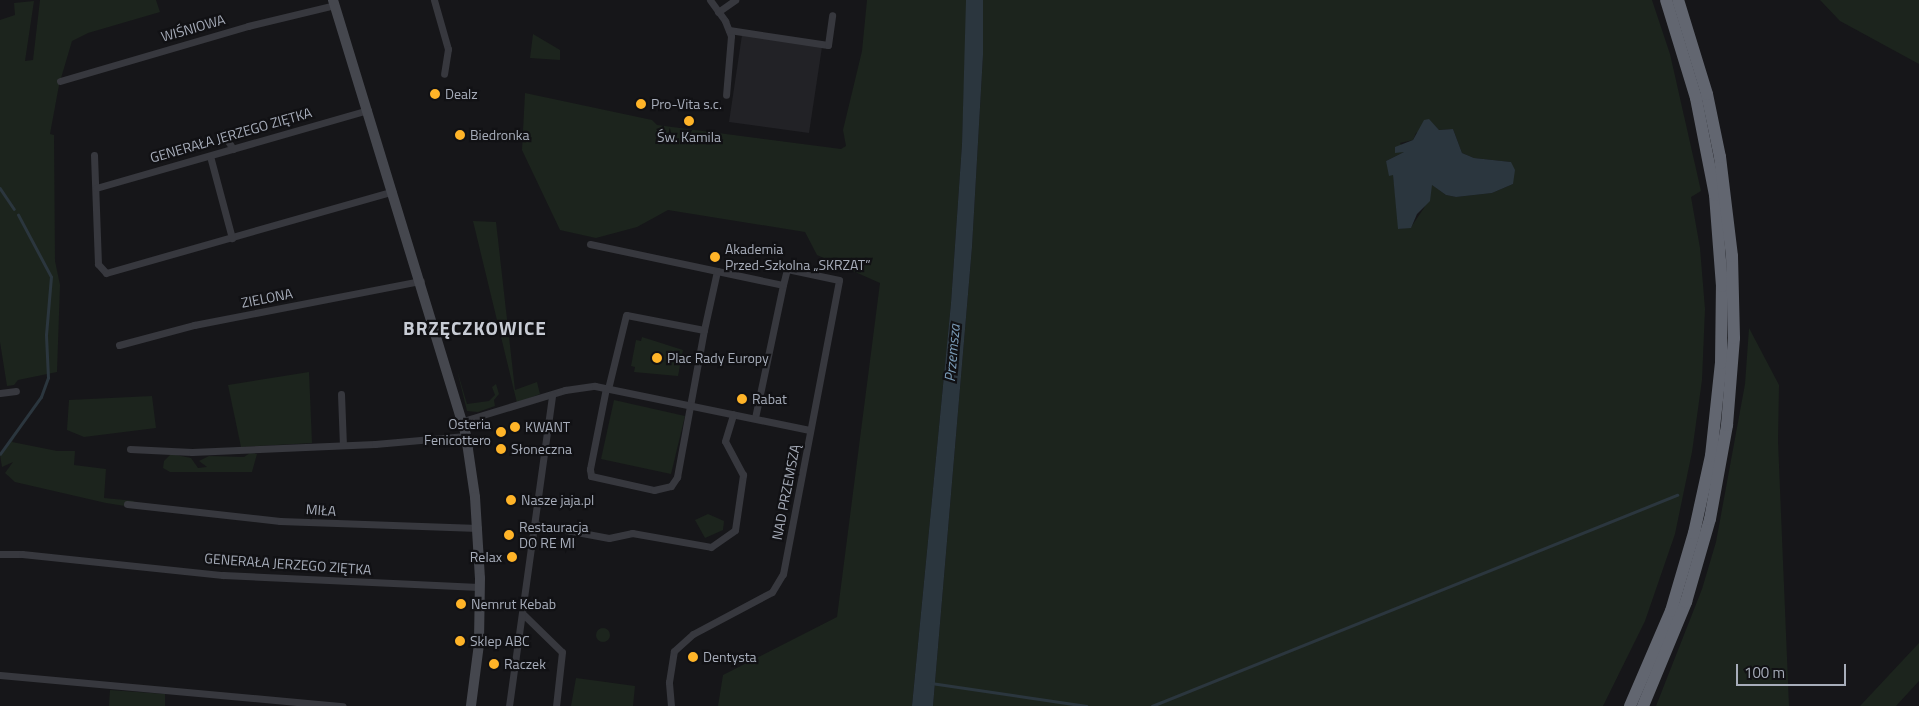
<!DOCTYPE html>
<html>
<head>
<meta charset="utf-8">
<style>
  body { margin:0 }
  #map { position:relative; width:1919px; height:706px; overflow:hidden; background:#161619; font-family:"Titillium Web",sans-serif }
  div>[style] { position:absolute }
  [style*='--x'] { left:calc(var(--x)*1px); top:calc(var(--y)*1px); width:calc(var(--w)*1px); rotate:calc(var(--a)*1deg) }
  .built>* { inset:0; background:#222226 }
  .green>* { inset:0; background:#1c241d }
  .round { border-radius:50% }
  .water>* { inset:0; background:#2b363e }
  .stream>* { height:2.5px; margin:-1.25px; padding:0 1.25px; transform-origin:1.25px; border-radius:1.25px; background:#2b363e }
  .street>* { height:7px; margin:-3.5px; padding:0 3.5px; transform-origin:3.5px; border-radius:3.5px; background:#37383e }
  .secondary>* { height:10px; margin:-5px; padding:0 5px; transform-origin:5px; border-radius:5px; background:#45474e }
  .highway>* { height:12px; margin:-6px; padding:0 6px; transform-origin:6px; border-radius:6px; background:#626670 }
  .dots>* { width:14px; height:14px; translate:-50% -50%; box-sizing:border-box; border:2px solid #111114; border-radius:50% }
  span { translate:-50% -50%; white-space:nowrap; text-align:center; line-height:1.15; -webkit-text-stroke:4.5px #111114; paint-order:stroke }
  .street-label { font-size:14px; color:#a7adba }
  .poi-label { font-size:14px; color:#a7adba }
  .left { translate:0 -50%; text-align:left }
  .right { translate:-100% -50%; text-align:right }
  .water-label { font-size:15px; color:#7b9cb8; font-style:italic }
  .district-label { font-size:19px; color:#c8ccd5; font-weight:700; letter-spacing:1px }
  .scale { position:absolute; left:1736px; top:664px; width:110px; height:22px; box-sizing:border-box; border:2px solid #a7adba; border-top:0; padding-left:6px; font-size:15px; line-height:18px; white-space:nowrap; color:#a7adba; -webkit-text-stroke:4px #111114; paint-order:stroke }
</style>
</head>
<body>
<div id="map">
  <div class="built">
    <div style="clip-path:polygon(742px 35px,822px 47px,809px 133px,729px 122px)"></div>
  </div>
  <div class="green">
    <div style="clip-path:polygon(40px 0,156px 0,160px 12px,88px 33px,72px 41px,59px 85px,50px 134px,54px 135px,55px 261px,60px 285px,57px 372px,18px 380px,14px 385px,7px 386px,0 342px,0 20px,15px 15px,14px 3px,34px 1px,25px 61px,33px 60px)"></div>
    <div style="clip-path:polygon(867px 0,967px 0,962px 144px,951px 303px,912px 706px,718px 706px,723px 675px,837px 617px,880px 283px,817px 255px,805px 232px,668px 210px,637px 227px,596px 238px,560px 230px,522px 150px,525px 93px,652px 120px,657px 125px,841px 149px,846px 146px,843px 130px,862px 51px)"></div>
    <div style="clip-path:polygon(evenodd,983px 0,1652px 0,1670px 54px,1701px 191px,1691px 197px,1700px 248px,1705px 309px,1702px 380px,1692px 452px,1675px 534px,1645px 621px,1603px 706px,933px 706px,972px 247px,983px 55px,983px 0,1433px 124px,1439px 130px,1453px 129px,1462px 153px,1474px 158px,1511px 162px,1513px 184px,1492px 193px,1456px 197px,1446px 195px,1431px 184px,1424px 208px,1411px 227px,1399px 229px,1393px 174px,1386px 161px,1406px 151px,1400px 143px,1413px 140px,1416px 133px,1433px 124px)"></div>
    <div style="clip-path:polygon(1820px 0,1919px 0,1919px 64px,1840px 21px)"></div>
    <div style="clip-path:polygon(533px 34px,560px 50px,560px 60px,530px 58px)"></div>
    <div style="clip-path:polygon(473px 221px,496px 222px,515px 390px,537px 382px,540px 394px,517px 403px)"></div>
    <div style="clip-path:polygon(1749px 328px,1779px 385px,1778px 441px,1789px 706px,1656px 706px,1702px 589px,1716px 542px,1745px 384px)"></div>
    <div style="clip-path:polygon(642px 337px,683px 350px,678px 376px,634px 372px,635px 367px,631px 366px,636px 340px,641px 341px)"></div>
    <div style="clip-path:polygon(457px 370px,467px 404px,489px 401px,495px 395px,492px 387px,496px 384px,499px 394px,494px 400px,495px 406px,478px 412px,467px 411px)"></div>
    <div style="clip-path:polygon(309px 372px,312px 443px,241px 447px,228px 385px)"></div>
    <div style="clip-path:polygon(152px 396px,156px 428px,84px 437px,67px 430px,69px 400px)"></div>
    <div style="clip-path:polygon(614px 400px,685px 416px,671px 474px,601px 459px)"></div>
    <div style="clip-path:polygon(17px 432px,12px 442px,57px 451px,75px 451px,74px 465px,106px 469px,104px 498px,135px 501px,125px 506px,106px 503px,15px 482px,5px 473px,13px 462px,2px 467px,0 455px)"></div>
    <div style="clip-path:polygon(250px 453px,257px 454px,252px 472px,170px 472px,163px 468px,164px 461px,171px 454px,191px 458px,198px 468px,207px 467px,199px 461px,209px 456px,244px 457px)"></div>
    <div style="clip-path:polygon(708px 514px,724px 521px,723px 530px,705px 538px,695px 520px)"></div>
    <div class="round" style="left:596px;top:628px;width:14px;height:14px"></div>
    <div style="clip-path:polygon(1919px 643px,1919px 681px,1896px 706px,1860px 706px)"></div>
    <div style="clip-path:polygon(576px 678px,635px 686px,633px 706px,571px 706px)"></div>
    <div style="clip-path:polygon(110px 690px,165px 694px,165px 706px,109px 706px)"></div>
  </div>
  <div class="water">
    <div style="clip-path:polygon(966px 0,983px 0,983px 55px,972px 247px,933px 706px,912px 706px,951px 303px,962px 144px)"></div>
    <div style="clip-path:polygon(1429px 119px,1439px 130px,1453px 129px,1462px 153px,1474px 158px,1511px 162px,1515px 170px,1513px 184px,1492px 193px,1456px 197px,1446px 195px,1432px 185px,1430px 201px,1417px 214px,1411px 228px,1398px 229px,1393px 175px,1389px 176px,1386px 161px,1404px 152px,1395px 153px,1395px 147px,1413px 140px,1424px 120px)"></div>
  </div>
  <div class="stream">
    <div style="--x:0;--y:188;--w:25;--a:56"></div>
    <div style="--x:0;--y:454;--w:70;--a:-54.3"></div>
    <div style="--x:41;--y:397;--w:20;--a:-70"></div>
    <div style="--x:48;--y:378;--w:43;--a:-92.7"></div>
    <div style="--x:46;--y:335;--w:58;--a:-85.1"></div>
    <div style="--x:51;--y:277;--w:70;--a:-118"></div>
    <div style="--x:931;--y:683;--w:157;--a:8.4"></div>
    <div style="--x:1152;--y:706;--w:566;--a:-21.9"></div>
  </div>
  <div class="street">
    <div style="--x:434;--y:0;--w:51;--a:74.1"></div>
    <div style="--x:448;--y:49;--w:25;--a:99"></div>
    <div style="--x:710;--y:0;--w:26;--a:54"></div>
    <div style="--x:725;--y:21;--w:16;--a:68"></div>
    <div style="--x:731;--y:36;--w:59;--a:94.8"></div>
    <div style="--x:718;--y:12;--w:21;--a:-35"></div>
    <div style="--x:729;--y:30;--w:100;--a:8.6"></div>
    <div style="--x:828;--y:45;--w:30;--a:-82"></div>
    <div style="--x:60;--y:81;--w:196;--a:-16.3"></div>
    <div style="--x:248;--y:26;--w:89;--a:-13.6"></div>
    <div style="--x:223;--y:133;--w:19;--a:58"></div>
    <div style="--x:94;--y:155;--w:109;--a:87.9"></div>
    <div style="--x:98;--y:264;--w:12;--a:48"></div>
    <div style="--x:106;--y:273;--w:298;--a:-15.9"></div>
    <div style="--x:210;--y:156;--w:85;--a:75"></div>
    <div style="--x:96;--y:188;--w:283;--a:-16"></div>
    <div style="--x:590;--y:244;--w:130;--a:12"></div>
    <div style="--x:717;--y:271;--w:60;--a:102.4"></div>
    <div style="--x:717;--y:271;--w:67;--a:12"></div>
    <div style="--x:783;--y:285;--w:136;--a:101.9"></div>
    <div style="--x:119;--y:345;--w:78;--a:-14.9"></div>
    <div style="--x:194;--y:325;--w:231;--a:-11"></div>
    <div style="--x:606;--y:388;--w:83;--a:101.2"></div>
    <div style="--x:590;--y:469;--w:7;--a:82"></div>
    <div style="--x:591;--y:476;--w:65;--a:12.5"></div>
    <div style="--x:654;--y:490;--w:17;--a:-13"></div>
    <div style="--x:671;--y:486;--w:11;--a:-56"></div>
    <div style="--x:677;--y:477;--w:149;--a:-79.6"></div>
    <div style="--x:704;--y:330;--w:79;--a:-169.1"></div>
    <div style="--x:626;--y:315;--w:76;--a:103.7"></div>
    <div style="--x:0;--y:393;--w:16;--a:-7"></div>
    <div style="--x:341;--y:394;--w:51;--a:87.8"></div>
    <div style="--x:463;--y:421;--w:107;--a:-16.9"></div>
    <div style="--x:565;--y:390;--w:30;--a:-8"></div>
    <div style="--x:595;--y:386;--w:219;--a:11.6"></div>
    <div style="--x:130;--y:449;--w:62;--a:2.8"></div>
    <div style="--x:192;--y:452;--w:183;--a:-2.5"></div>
    <div style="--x:375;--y:444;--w:91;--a:-5"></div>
    <div style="--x:127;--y:504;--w:154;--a:6.3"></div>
    <div style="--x:280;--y:521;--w:198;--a:2"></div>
    <div style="--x:534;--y:524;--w:76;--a:10.6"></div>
    <div style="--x:609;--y:538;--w:24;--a:-12"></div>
    <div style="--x:632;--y:533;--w:80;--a:10"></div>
    <div style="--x:711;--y:547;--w:29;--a:-35"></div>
    <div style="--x:735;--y:530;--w:56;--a:-81.7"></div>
    <div style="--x:743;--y:475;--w:38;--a:-118"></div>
    <div style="--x:725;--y:441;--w:28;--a:-73"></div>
    <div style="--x:0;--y:554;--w:22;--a:0"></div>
    <div style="--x:22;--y:554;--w:202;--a:6"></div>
    <div style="--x:223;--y:575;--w:256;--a:2.7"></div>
    <div style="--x:523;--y:614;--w:54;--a:44.3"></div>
    <div style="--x:562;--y:652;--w:54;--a:96.3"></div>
    <div style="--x:0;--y:675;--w:344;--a:5.2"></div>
    <div style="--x:509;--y:706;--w:314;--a:-82.1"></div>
    <div style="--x:671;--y:706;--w:24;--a:-95"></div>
    <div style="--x:669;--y:682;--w:31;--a:-81"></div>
    <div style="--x:674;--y:651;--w:25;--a:-42"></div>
    <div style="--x:693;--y:634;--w:89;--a:-28"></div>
    <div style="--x:772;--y:592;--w:21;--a:-59"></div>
    <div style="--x:783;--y:574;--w:299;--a:-79.2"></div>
    <div style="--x:839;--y:280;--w:53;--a:-168.1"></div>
    <div style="--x:787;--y:269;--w:16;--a:104"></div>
  </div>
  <div class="secondary">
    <div style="--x:333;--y:0;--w:456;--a:73"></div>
    <div style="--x:466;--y:436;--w:62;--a:81.6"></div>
    <div style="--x:475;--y:497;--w:81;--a:86.5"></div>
    <div style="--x:480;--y:578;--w:66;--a:90.9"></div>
    <div style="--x:479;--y:644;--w:63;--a:97.4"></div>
  </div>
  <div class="highway">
    <div style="--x:1630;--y:706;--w:103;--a:-66.7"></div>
    <div style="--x:1671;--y:611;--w:81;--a:-73.6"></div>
    <div style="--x:1694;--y:533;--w:79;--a:-77.6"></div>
    <div style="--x:1711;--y:456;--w:94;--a:-83.9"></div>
    <div style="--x:1721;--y:363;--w:77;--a:-89.3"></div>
    <div style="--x:1722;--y:286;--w:91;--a:-94.4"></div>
    <div style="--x:1715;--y:195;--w:99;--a:-101.1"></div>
    <div style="--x:1696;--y:98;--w:102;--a:-107"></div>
    <div style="--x:1643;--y:706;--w:113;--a:-67.5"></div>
    <div style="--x:1686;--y:602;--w:86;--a:-73.9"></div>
    <div style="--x:1710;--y:519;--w:96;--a:-79.7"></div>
    <div style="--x:1727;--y:425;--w:87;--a:-85.4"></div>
    <div style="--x:1734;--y:338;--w:82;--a:-91.4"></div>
    <div style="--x:1732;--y:256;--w:100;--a:-96.9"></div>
    <div style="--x:1720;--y:157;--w:64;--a:-101.7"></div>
    <div style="--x:1707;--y:94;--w:98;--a:-107.1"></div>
  </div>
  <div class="dots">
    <div style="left:435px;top:94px;background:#ffb428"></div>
    <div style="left:641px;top:104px;background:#ffb428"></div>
    <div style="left:689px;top:121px;background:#ffb428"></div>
    <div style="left:460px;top:135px;background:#ffb428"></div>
    <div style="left:715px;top:257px;background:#ffb428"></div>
    <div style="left:657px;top:358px;background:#ffb428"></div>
    <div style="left:742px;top:399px;background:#ffb428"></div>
    <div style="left:515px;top:427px;background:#ffb428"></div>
    <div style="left:501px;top:432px;background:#ffb428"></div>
    <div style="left:501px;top:449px;background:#ffb428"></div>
    <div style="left:511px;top:500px;background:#ffb428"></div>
    <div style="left:509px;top:535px;background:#ffb428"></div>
    <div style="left:512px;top:557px;background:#ffb428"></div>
    <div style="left:461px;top:604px;background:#ffb428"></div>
    <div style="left:460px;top:641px;background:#ffb428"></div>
    <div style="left:693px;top:657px;background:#ffb428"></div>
    <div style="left:494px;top:664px;background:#ffb428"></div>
  </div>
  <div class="street-label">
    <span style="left:193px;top:28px;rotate:-16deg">WIŚNIOWA</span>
    <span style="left:231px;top:135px;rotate:-16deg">GENERAŁA JERZEGO ZIĘTKA</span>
    <span style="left:267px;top:298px;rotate:-11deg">ZIELONA</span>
    <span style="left:786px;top:492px;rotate:-79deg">NAD PRZEMSZĄ</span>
    <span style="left:321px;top:510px;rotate:4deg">MIŁA</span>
    <span style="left:288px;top:564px;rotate:4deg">GENERAŁA JERZEGO ZIĘTKA</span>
  </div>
  <div class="poi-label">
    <span class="left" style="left:445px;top:94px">Dealz</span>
    <span class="left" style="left:651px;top:104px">Pro-Vita s.c.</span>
    <span class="left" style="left:470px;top:135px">Biedronka</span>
    <span style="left:689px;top:137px">Św. Kamila</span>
    <span class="left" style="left:725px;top:257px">Akademia<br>Przed-Szkolna „SKRZAT”</span>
    <span class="left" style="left:667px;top:358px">Plac Rady Europy</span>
    <span class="left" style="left:752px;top:399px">Rabat</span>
    <span class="right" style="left:491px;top:432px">Osteria<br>Fenicottero</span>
    <span class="left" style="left:525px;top:427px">KWANT</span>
    <span class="left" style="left:511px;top:449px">Słoneczna</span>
    <span class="left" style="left:521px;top:500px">Nasze jaja.pl</span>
    <span class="left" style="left:519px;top:535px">Restauracja<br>DO RE MI</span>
    <span class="right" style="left:502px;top:557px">Relax</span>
    <span class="left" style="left:471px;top:604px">Nemrut Kebab</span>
    <span class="left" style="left:470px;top:641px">Sklep ABC</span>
    <span class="left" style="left:703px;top:657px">Dentysta</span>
    <span class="left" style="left:504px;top:664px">Raczek</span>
  </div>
  <div class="water-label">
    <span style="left:952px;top:353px;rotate:-85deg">Przemsza</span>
  </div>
  <div class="district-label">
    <span style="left:475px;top:328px">BRZĘCZKOWICE</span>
  </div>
  <div class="scale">100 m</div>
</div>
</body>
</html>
